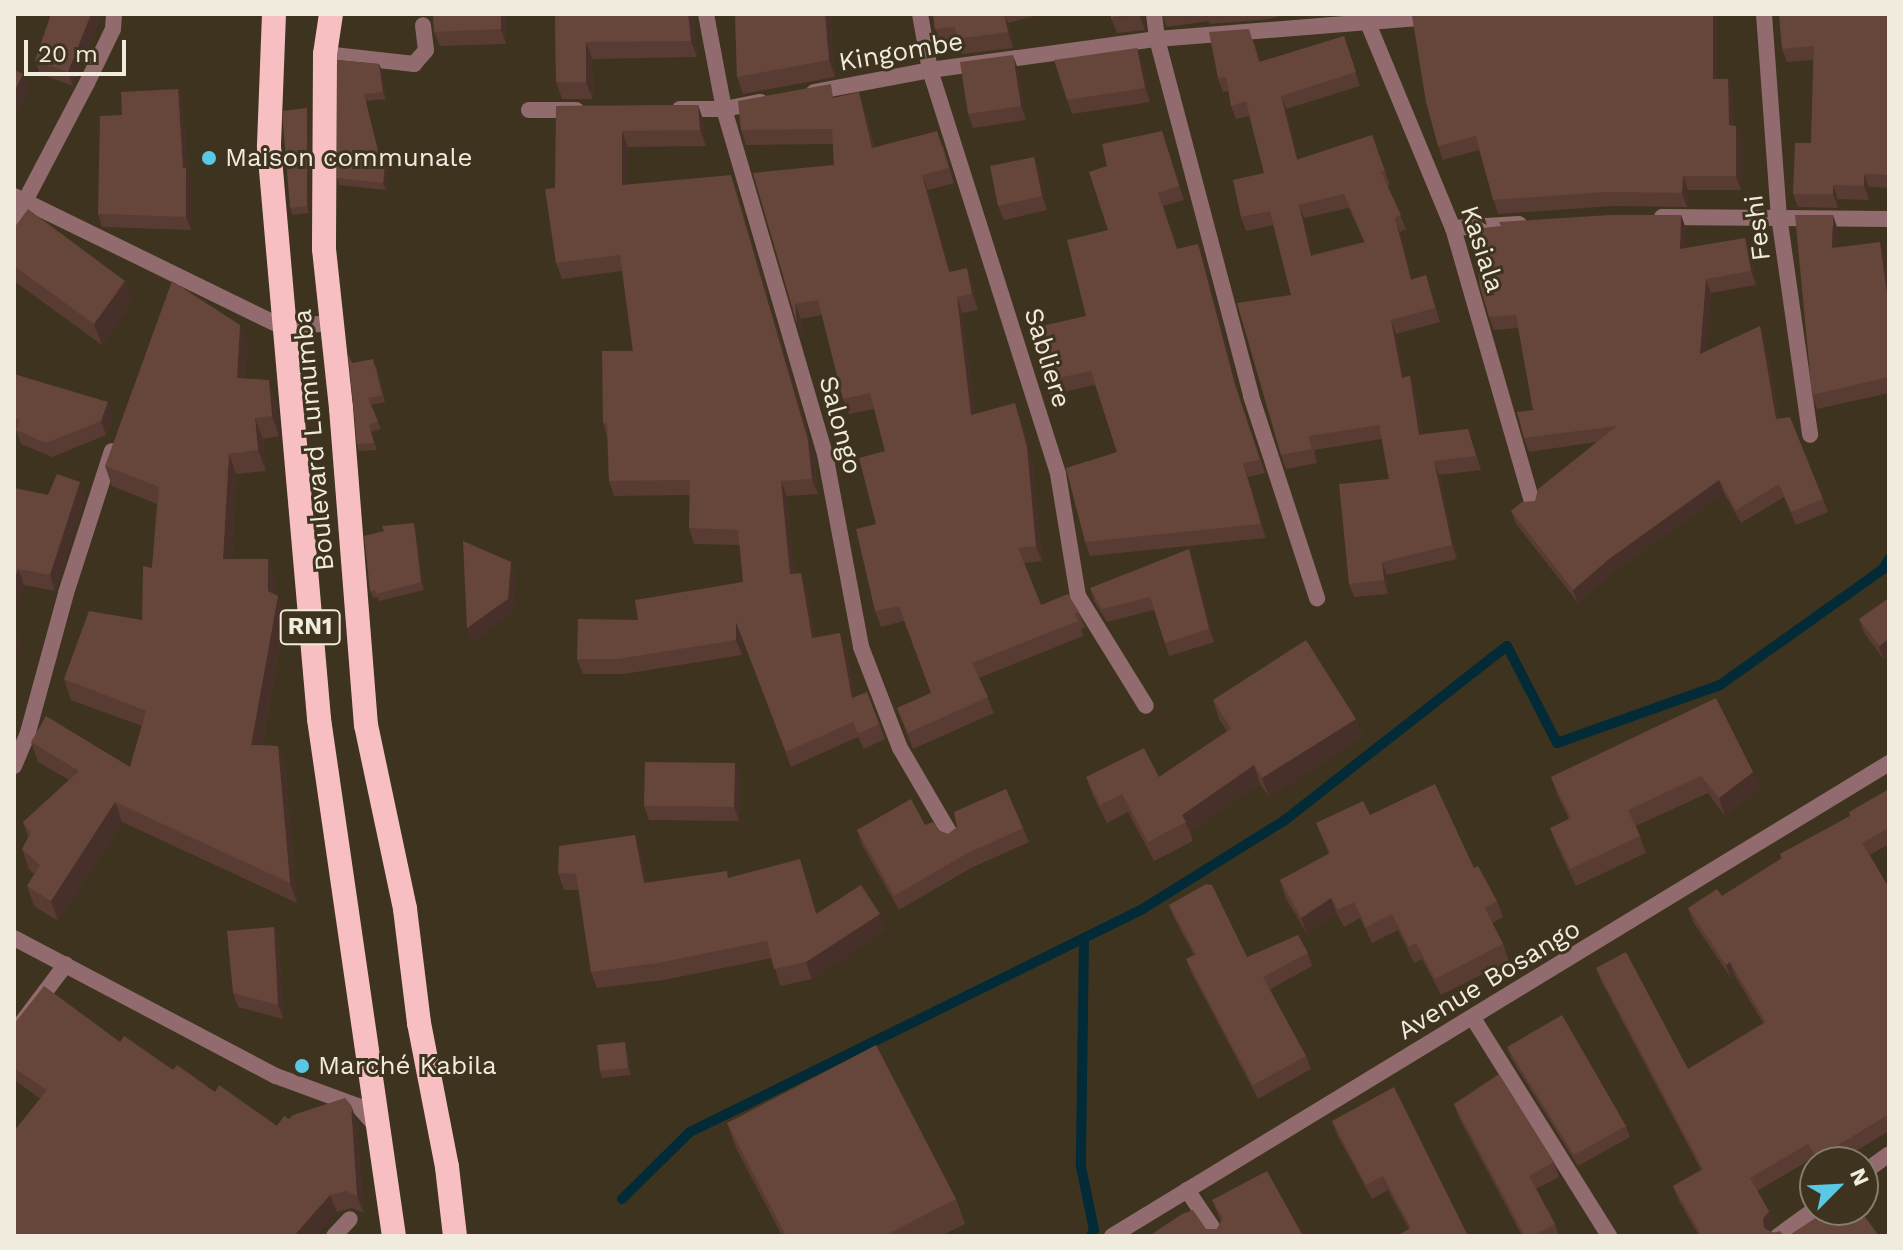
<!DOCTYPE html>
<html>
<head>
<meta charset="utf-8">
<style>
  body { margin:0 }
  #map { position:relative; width:1903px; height:1250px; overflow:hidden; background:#3e331e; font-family:"Work Sans",sans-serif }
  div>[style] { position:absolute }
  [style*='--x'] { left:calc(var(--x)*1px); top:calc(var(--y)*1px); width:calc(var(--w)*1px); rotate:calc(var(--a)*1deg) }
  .stream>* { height:10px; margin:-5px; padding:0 5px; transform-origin:5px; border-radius:5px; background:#022b37 }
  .lane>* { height:16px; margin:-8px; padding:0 8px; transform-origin:8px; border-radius:8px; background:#916b6d }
  .street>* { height:16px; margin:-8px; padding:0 8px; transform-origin:8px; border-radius:8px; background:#916b6d }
  .highway>* { height:24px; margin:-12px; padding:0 12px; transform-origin:12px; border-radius:12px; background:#f8bfc3 }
  .wall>* { inset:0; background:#583b33 }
  .shaded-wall>* { inset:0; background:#473029 }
  .building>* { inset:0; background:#66453b }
  .dots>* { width:22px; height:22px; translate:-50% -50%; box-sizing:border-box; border:4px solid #3e331e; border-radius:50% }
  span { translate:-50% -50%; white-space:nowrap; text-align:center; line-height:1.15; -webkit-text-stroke:6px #3e331e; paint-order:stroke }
  .shield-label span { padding:2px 6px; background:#3e331e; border:2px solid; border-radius:6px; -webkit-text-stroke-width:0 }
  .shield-label { font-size:24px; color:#f1ebde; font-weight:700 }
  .street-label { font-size:26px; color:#f1ebde }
  .poi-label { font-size:26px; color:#f1ebde }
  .left { translate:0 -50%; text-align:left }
  .frame { position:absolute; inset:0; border:16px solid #f1ebde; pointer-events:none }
  .north { position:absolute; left:1799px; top:1146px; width:80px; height:80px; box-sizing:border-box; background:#3e331e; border:2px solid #867d6b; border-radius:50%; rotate:66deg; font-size:22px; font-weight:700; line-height:32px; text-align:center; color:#f1ebde }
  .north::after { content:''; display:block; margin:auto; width:28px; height:36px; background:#59c8e5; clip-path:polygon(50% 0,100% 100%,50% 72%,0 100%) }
  .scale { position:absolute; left:24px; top:40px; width:102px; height:36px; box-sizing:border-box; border:4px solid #f1ebde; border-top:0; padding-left:10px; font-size:24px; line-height:28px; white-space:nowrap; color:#f1ebde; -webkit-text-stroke:6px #3e331e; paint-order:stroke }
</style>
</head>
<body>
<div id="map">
  <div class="stream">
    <div style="--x:1084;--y:938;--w:229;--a:90.8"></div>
    <div style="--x:1081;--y:1167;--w:64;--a:78.3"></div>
    <div style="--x:1094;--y:1230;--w:7;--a:117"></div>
    <div style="--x:622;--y:1199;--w:95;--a:-44.6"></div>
    <div style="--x:690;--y:1132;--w:503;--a:-26.21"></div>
    <div style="--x:1141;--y:910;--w:170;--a:-32"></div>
    <div style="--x:1285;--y:820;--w:282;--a:-38.1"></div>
    <div style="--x:1507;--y:646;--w:109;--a:62.7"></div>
    <div style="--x:1557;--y:743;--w:173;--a:-19.6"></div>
    <div style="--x:1720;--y:685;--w:200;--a:-35.4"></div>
    <div style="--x:1883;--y:569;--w:12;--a:-59"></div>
  </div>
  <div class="lane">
    <div style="--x:325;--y:54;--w:90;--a:6.4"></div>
    <div style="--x:414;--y:64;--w:18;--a:-49"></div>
    <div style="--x:426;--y:50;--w:25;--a:-97"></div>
  </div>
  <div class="street">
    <div style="--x:706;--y:14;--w:97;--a:79.3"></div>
    <div style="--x:724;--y:109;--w:359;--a:73.7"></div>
    <div style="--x:825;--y:454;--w:196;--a:79.4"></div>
    <div style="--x:861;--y:647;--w:108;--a:68.9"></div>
    <div style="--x:900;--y:748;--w:103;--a:59.7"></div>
    <div style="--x:920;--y:14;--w:57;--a:79.9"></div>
    <div style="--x:930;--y:70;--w:424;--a:72.4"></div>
    <div style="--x:1058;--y:474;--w:124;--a:80.7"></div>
    <div style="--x:1078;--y:596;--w:129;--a:58.3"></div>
    <div style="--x:1154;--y:14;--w:25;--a:83"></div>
    <div style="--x:1157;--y:39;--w:369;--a:75.2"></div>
    <div style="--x:1251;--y:396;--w:213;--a:71.9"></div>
    <div style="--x:1764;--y:14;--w:203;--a:85.8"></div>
    <div style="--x:1779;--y:216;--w:221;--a:81.9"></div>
    <div style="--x:1365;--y:16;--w:230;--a:67.5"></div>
    <div style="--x:1453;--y:228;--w:289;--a:73.9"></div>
    <div style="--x:814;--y:92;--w:118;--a:-10.7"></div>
    <div style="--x:930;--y:70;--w:229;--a:-7.8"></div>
    <div style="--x:1157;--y:39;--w:315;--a:-4.6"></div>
    <div style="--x:680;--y:109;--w:44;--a:0"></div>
    <div style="--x:724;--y:109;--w:37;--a:-11"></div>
    <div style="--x:529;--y:110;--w:47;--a:0"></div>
    <div style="--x:14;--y:196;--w:299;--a:26"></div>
    <div style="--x:283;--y:327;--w:49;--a:-4.7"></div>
    <div style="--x:1662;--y:217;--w:227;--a:0.5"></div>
    <div style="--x:14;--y:222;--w:157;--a:-62.3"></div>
    <div style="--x:87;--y:83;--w:60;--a:-64.3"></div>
    <div style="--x:113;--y:29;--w:15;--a:-86"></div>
    <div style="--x:1453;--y:228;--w:66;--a:-3.5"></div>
    <div style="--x:14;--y:766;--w:33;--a:-67"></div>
    <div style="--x:27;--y:736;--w:148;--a:-74.7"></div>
    <div style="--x:66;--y:593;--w:149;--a:-72.1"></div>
    <div style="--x:14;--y:938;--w:296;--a:27.8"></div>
    <div style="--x:276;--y:1076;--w:87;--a:20.1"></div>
    <div style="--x:358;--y:1106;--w:27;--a:48"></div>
    <div style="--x:1473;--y:1018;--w:257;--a:58"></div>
    <div style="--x:14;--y:1033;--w:86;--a:-53"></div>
    <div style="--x:1863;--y:1173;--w:32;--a:-36"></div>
    <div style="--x:1187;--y:1190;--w:55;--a:56"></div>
    <div style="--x:334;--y:1236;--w:23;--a:-47"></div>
    <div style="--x:1112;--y:1236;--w:910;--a:-31.33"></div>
    <div style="--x:1778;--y:1236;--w:46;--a:-36.1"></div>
  </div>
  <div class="highway">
    <div style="--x:274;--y:14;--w:133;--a:92.2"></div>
    <div style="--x:269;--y:147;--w:574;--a:85"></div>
    <div style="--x:319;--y:719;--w:522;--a:81.75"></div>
    <div style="--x:331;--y:14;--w:40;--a:98.5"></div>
    <div style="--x:325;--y:54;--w:195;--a:90.3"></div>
    <div style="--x:324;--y:249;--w:160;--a:83.9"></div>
    <div style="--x:341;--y:408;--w:318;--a:85.5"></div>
    <div style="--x:366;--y:725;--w:188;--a:78"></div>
    <div style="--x:405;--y:909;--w:115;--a:83"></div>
    <div style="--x:419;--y:1023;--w:147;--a:79"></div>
    <div style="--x:447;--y:1167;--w:69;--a:83.4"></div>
  </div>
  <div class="wall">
    <div style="clip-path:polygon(51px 14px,102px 14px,73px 86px,40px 74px,35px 61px)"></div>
    <div style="clip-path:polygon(433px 14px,505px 14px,506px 44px,440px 46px,434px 32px)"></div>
    <div style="clip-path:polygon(555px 14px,693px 14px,697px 57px,592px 59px,593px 99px,562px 99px,556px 82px)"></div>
    <div style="clip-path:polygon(735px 14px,830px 14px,835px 77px,743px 94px,737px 77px)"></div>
    <div style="clip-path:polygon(933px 14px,1037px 14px,1038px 15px,1008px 23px,1013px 48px,962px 54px,958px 42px,941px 45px,935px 29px)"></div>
    <div style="clip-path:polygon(1144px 14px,1145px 30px,1117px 33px,1111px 18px)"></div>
    <div style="clip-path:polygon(1162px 14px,1288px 14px,1269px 19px,1210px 24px,1209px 21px,1167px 27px)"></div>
    <div style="clip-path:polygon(1433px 14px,1718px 14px,1718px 79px,1728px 79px,1733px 93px,1733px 125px,1741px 139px,1741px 190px,1688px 190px,1687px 207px,1613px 206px,1498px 214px,1479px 150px,1443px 160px,1438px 146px)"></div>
    <div style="clip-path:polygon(1889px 14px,1889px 188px,1869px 187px,1869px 200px,1838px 199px,1838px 208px,1798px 207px,1793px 194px,1811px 143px,1813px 60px,1787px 62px,1782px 49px)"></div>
    <div style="clip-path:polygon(evenodd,1344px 36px,1360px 86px,1286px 109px,1298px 159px,1372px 135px,1390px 185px,1387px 185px,1406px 229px,1400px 232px,1412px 279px,1426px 275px,1440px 322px,1396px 334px,1404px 377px,1410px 376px,1415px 390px,1422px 434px,1468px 429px,1481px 470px,1439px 475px,1457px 559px,1387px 575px,1388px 594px,1354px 597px,1349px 584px,1389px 479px,1382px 439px,1314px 450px,1317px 463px,1286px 469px,1281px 455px,1291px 295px,1273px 225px,1246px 231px,1241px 217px,1264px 173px,1249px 116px,1236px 119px,1231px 106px,1229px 91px,1223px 92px,1218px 78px,1254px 42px,1260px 62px,1344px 36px,1349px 208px,1364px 242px,1312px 255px,1304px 218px,1349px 208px)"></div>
    <div style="clip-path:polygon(1137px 48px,1142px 62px,1150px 102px,1072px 114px,1067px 100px)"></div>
    <div style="clip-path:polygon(337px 60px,379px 64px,382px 71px,386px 99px,366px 101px,379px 156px,389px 164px,386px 190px,339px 185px,337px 178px)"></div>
    <div style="clip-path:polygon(1018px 69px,1026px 120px,973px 128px,968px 114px)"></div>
    <div style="clip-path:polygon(178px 89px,182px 102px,188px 171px,191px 181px,191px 230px,102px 227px,98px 214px,122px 115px)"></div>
    <div style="clip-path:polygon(836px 97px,864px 107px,874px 147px,943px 146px,954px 183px,928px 190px,950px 272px,972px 283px,978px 310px,962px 313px,975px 414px,1015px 403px,1021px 419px,1032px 462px,1042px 561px,1024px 563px,1041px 605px,1079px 612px,1085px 628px,1081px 629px,1083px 636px,979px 678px,994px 713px,913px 749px,897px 708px,931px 693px,904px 621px,881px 627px,875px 611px,876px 524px,885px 451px,874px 409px,849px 414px,843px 399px,822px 315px,801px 319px,803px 339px,753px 173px,834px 165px,833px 144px,746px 145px,741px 130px)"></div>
    <div style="clip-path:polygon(698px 105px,703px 120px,706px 146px,628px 147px,628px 185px,736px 190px,814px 455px,818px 494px,787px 496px,794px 574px,806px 588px,815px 638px,846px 649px,855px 697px,867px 692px,885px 739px,864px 749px,858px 737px,791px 767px,742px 637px,742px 655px,624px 674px,583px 674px,577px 659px,638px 620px,743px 582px,740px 545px,694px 544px,689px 528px,690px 495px,614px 496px,609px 481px,607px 436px,603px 423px,633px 351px,622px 271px,562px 279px,556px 263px,556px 106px)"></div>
    <div style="clip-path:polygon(310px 115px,309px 213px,292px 215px,290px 208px)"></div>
    <div style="clip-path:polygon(1162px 131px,1184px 200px,1163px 206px,1177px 249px,1198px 244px,1203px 258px,1240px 399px,1265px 473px,1248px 477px,1266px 538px,1090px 556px,1085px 542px,1117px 452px,1095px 385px,1050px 395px,1045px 381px,1086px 316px,1108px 230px,1107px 166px)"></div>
    <div style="clip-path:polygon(1034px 157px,1039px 171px,1047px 210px,1004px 220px,998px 206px)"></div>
    <div style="clip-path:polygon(1681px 215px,1686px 229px,1685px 248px,1745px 238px,1750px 251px,1756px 285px,1711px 293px,1706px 351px,1760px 326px,1765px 339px,1779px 419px,1823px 499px,1828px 512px,1796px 525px,1784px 497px,1741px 523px,1724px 493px,1613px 572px,1578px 603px,1516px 524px,1511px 511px,1535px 501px,1596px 442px,1529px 452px,1524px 438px,1533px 410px,1518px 328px,1494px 330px,1489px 317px)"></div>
    <div style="clip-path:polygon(14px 228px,133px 302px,102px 345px,14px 281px)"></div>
    <div style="clip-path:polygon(1838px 230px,1838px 248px,1885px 256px,1889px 285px,1889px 393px,1817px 409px,1812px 395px)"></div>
    <div style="clip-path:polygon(240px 325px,247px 345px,245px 378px,276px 400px,279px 436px,263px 439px,266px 471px,236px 474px,232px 559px,268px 559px,275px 579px,275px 594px,278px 596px,285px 616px,262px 745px,278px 746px,285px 767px,297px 903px,122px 822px,58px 921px,34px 906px,27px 886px,34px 874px,29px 869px,22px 849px,28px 837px,23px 822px,69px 780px,38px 762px,31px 742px,130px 767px,142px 726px,71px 700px,64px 679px,142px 620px,152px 568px,157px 504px,112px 486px,105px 466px)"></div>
    <div style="clip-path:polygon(352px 363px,376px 366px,385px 402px,371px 405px,381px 429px,371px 432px,377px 450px,359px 451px,357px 444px)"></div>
    <div style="clip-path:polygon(14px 374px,113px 417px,106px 435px,52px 457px,21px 444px,17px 432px,14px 431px)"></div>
    <div style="clip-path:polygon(14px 488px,48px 495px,85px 498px,55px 591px,24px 585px,14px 609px)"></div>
    <div style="clip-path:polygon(416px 530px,424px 590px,379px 601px,377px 597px,373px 598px,370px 591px)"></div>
    <div style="clip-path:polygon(1194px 562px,1214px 642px,1169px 656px,1154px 610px,1107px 622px,1094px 601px,1090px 588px)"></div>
    <div style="clip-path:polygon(1889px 598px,1884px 660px,1864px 633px,1859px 619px)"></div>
    <div style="clip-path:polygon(1213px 700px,1356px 719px,1363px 737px,1269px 797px,1260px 784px,1190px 832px,1193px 841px,1154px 861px,1128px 812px,1107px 823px,1093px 796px,1086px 777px,1159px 777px,1227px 731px,1219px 719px)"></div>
    <div style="clip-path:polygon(735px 763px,740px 777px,739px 821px,649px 820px,644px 806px)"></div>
    <div style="clip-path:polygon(1753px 772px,1760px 789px,1725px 816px,1708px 793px,1636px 826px,1646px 853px,1576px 886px,1557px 846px,1550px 828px,1569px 819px,1557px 794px,1551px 777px)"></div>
    <div style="clip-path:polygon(1889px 789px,1889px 844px,1870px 855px,1889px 888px,1889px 1131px,1838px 1162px,1816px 1162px,1813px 1158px,1757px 1191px,1769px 1211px,1774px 1225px,1769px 1231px,1784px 1236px,1699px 1236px,1678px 1199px,1673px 1186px,1701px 1170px,1601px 981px,1596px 968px,1688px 1069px,1763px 1023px,1735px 976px,1731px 978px,1693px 922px,1688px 908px,1722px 896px,1781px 859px,1780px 854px,1850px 816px)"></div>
    <div style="clip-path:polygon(1370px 815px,1474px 868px,1497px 901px,1503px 917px,1492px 923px,1503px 944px,1509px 961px,1441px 995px,1422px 959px,1414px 963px,1398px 930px,1372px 943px,1360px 918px,1344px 927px,1337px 914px,1307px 934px,1285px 897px,1280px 880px,1329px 854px,1316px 823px)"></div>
    <div style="clip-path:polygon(925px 825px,948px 834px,1023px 828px,1029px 842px,971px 868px,899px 910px,862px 845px,857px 830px)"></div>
    <div style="clip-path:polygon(641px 852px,647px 883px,730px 878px,806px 875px,817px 913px,886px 930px,812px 979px,780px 986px,772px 958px,664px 980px,597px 988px,591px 972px,579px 890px,564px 890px,558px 873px)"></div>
    <div style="clip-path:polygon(1169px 905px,1247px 957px,1308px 953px,1312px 966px,1269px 990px,1306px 1056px,1311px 1069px,1258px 1099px,1191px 972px,1186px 959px,1194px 955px,1174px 918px)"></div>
    <div style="clip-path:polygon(274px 927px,279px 941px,283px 1019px,238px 1007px,233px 993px)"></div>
    <div style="clip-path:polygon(14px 1024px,120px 1042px,277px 1126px,289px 1119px,357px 1122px,364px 1213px,352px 1208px,337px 1212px,41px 1099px,14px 1080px)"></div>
    <div style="clip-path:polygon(1507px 1047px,1626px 1126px,1630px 1137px,1578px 1166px,1511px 1058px)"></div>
    <div style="clip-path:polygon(628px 1050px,631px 1075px,602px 1078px,600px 1071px)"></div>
    <div style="clip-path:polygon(1454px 1104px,1554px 1162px,1559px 1177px,1536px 1189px,1555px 1224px,1559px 1236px,1522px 1236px,1459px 1118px)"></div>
    <div style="clip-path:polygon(1332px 1121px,1468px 1236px,1409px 1229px,1388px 1190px,1372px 1199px,1337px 1135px)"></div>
    <div style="clip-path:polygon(727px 1123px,956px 1199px,965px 1224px,941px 1236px,782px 1236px,736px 1148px)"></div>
    <div style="clip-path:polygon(1212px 1200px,1303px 1236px,1206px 1229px,1217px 1229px,1221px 1221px)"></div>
  </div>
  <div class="shaded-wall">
    <div style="clip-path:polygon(91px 14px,102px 14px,73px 86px,68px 72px)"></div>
    <div style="clip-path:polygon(501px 14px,505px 14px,506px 44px,501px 29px)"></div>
    <div style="clip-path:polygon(688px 14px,693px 14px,697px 57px,691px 41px)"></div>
    <div style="clip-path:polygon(825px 14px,830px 14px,835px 77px,829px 60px)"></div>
    <div style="clip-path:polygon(1004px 14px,1008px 23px,1013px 48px,1008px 32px)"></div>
    <div style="clip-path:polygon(1139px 14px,1144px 14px,1145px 30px)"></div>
    <div style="clip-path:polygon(1713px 14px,1718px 14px,1718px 93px,1713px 79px)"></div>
    <div style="clip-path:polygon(586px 42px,592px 59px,593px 99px,586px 82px)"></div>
    <div style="clip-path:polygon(1137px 48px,1142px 62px,1150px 102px,1145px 88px)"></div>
    <div style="clip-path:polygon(1013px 55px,1018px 69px,1026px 120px,1021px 106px)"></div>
    <div style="clip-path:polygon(379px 64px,382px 71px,386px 99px,383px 92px)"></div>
    <div style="clip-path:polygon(23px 74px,29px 89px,14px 118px,14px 92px)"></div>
    <div style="clip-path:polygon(1728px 79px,1733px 93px,1734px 139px,1729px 125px)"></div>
    <div style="clip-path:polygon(178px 89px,182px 102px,188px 171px,191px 181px,191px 230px,186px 217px)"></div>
    <div style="clip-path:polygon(859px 92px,864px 107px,877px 163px,872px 148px)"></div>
    <div style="clip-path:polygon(1281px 96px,1286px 109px,1302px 173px,1297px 160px)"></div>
    <div style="clip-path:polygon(698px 105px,703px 120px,706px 146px,700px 130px)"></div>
    <div style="clip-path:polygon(307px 108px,310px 115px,309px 213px,307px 206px)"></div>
    <div style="clip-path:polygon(1736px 126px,1741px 139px,1741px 190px,1736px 176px)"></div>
    <div style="clip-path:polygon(622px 131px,628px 147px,628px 201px,622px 185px)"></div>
    <div style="clip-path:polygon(386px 156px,389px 164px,386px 190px,383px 183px)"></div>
    <div style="clip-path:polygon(1034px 157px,1039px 171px,1047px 210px,1042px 196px)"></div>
    <div style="clip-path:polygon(1864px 174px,1869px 187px,1869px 200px,1864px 186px)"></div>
    <div style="clip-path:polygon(731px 175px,814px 455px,818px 494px,812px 479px)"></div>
    <div style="clip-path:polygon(922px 175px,928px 190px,954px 287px,949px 272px)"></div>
    <div style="clip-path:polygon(1683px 176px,1688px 190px,1687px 207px,1682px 193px)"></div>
    <div style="clip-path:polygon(1833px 185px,1838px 199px,1838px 208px,1833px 194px)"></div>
    <div style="clip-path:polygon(1299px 205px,1304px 218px,1316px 269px,1311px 256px)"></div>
    <div style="clip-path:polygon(1681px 215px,1686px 229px,1685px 262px,1680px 249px)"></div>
    <div style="clip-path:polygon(1833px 215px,1838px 230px,1838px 263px,1832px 248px)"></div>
    <div style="clip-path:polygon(1395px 218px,1400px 232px,1416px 293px,1411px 280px)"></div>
    <div style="clip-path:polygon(1745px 238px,1750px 251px,1756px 285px,1751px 271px)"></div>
    <div style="clip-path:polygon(1880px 242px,1885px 256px,1889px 285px,1889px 310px)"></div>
    <div style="clip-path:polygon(1198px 244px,1203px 258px,1240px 399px,1265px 473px,1235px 385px)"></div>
    <div style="clip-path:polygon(967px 268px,972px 283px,978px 310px,972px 294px)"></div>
    <div style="clip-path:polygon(1706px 279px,1711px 293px,1705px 367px,1700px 354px)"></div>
    <div style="clip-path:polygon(125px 281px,133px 302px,102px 345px,94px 324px)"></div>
    <div style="clip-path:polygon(957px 297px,962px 313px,977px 430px,971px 415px)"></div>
    <div style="clip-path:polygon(795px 304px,801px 319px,803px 339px,797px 324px)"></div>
    <div style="clip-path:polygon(1391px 320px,1396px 334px,1407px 391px,1402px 378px)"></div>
    <div style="clip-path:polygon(240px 325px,247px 345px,244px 398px,237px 378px)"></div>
    <div style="clip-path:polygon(1760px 326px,1765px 339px,1781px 432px,1776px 419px)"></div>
    <div style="clip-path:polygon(1410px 376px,1415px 390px,1424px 448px,1419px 435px)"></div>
    <div style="clip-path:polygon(269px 380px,276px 400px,279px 436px,272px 416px)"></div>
    <div style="clip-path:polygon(108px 402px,113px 417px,106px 435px,101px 421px)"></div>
    <div style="clip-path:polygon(1015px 403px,1021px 419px,1032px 462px,1042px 561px,1036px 546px)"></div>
    <div style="clip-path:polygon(255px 418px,263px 439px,266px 471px,258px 450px)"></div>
    <div style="clip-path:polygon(229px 454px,236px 474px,231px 579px,223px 559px)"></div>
    <div style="clip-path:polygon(1434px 461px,1439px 475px,1457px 559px,1452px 545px)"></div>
    <div style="clip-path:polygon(1243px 463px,1248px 477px,1266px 538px,1261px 524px)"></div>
    <div style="clip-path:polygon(1719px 480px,1724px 493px,1613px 572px,1578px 603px,1573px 590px,1609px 559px)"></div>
    <div style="clip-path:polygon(781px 481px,787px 496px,796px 590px,790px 574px)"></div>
    <div style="clip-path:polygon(80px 482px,85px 498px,55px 591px,50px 575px)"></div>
    <div style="clip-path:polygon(414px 523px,416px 530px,424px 590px,421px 582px)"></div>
    <div style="clip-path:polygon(1189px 549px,1194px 562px,1214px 642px,1209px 629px)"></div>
    <div style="clip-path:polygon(268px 559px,275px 579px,275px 611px,268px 591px)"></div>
    <div style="clip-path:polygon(511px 562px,516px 576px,513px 613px,472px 643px,467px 628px)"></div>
    <div style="clip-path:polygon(1382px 562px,1387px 575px,1388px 594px,1384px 580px)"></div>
    <div style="clip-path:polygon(18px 569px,24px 585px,14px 609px,14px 580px)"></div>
    <div style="clip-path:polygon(801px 573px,806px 588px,818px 654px,812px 638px)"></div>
    <div style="clip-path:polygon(278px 596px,285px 616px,258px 765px,251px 745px)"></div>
    <div style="clip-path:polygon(736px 622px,742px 637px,742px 655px,736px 640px)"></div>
    <div style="clip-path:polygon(14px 627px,20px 641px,14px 664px)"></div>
    <div style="clip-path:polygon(840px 633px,846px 649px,858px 714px,852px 698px)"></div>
    <div style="clip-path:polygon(1889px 639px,1889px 657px,1884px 660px,1879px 646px)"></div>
    <div style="clip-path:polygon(1356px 719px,1363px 737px,1269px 797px,1262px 778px)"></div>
    <div style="clip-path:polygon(278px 746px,285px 767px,297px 903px,290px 883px)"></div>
    <div style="clip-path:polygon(735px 763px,740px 777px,739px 821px,734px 807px)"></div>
    <div style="clip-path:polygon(1254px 765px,1260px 784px,1190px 832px,1182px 815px)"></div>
    <div style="clip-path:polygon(1753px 772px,1760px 789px,1725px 816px,1719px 798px)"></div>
    <div style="clip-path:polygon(115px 802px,122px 822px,58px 921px,51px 901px)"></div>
    <div style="clip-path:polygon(635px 835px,641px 852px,650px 900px,644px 883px)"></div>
    <div style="clip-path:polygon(800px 859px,806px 875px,822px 931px,816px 914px)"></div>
    <div style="clip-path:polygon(1331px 898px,1337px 914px,1307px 934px,1301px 918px)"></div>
    <div style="clip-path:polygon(880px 914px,886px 930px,812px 979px,806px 962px)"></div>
    <div style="clip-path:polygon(274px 927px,279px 941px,283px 1019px,278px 1005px)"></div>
    <div style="clip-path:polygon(1730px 962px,1735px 976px,1731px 978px,1726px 965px)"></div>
    <div style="clip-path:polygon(625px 1042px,628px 1050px,631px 1075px,628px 1068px)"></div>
    <div style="clip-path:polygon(351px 1105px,357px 1122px,364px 1213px,357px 1196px)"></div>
    <div style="clip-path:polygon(330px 1195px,337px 1212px,315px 1236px,294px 1236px)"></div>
    <div style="clip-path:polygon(1769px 1211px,1774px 1225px,1768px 1232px,1764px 1228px,1763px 1219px)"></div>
  </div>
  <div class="building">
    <div style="clip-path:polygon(51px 14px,91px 14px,68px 72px,35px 61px)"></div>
    <div style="clip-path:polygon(433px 14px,501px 14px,501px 29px,434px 32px)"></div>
    <div style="clip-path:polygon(555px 14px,688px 14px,691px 41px,586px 42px,586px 82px,556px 82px)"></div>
    <div style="clip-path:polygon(735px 14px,825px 14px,829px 60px,737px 77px)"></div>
    <div style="clip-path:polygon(933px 14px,1004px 14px,1008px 32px,957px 39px,955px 27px,935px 29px)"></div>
    <div style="clip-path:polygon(1111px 14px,1139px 14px,1111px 18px)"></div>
    <div style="clip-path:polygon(1433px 14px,1713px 14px,1713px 79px,1728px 79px,1729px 125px,1736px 126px,1736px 176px,1683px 176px,1682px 193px,1608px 192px,1493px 200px,1476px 136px,1438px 146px,1426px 102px,1412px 16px)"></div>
    <div style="clip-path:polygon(1779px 14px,1889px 14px,1889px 175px,1864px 174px,1864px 186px,1833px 185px,1833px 194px,1793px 194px,1795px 143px,1811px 143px,1814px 46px,1782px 49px)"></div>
    <div style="clip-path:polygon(evenodd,1249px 29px,1259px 62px,1344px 36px,1356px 72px,1281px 96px,1297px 160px,1372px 135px,1385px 171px,1381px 172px,1401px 215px,1395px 218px,1411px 280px,1426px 275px,1435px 308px,1391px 320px,1402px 378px,1410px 376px,1419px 435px,1468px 429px,1476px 456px,1434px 461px,1452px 545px,1382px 562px,1384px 580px,1349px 584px,1339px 484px,1389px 479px,1379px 425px,1309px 436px,1312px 449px,1281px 455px,1237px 303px,1291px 295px,1270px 211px,1241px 217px,1233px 180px,1264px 173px,1246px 101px,1231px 106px,1226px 77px,1218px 78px,1209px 32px,1249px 29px,1344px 194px,1365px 242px,1311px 256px,1299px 205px,1344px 194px)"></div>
    <div style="clip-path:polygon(1137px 48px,1145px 88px,1067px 100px,1054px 60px)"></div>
    <div style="clip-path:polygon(1013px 55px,1021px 106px,968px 114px,960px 62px)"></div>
    <div style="clip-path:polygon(337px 60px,379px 64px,383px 92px,364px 94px,379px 155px,386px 156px,383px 183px,337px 178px)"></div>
    <div style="clip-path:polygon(14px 70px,23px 74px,14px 92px)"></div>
    <div style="clip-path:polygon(831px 84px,833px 98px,859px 92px,872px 148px,937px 131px,949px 168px,922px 175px,949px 272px,967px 268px,972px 294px,957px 297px,971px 415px,1015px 403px,1027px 447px,1036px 546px,1018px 548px,1041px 605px,1068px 594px,1079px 612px,1075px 614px,1078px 621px,972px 663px,988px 697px,908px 733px,897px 708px,931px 693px,899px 606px,875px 611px,856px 529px,876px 524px,859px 458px,885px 451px,870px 393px,843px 399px,818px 300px,795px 304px,797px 324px,753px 173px,834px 165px,832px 129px,741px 130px,738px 101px)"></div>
    <div style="clip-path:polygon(178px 89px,183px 168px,186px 168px,186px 217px,98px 214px,100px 116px,122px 115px,121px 92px)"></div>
    <div style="clip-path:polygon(698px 105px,700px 130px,622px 131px,622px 185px,731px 175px,808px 440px,812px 479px,781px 481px,790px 574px,801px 573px,812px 638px,840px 633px,852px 698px,867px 692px,879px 724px,858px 734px,853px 722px,786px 752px,736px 622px,736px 640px,618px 659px,577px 659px,578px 619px,638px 620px,635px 600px,743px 582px,738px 530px,689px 528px,690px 480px,609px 481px,607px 423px,603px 423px,602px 351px,633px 351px,620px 255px,556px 263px,545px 189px,555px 188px,556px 106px)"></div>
    <div style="clip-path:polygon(307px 108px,307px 206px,290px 208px,282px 111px)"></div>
    <div style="clip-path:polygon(1162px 131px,1179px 186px,1158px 193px,1177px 249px,1198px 244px,1235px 385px,1260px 460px,1243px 463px,1261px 524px,1085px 542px,1066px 468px,1117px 452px,1091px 371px,1045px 381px,1033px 328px,1086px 316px,1067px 240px,1108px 230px,1089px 172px,1107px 166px,1102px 144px)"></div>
    <div style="clip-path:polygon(1034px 157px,1042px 196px,998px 206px,990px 166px)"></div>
    <div style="clip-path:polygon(28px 209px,125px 281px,94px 324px,14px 266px,14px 228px)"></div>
    <div style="clip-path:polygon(1609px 215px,1681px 215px,1680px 249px,1745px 238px,1751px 271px,1706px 279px,1700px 354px,1760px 326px,1776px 419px,1790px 417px,1823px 499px,1791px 512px,1779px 484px,1736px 510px,1719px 480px,1609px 559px,1573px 590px,1511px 511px,1522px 502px,1535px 501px,1538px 489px,1617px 426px,1524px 438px,1517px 412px,1533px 410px,1516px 315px,1489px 317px,1480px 286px,1473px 229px,1501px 226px,1499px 222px)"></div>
    <div style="clip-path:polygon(1795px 215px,1833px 215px,1832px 248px,1880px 242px,1889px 310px,1889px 377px,1812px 395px)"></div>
    <div style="clip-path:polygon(172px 281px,240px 325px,237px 378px,269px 380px,272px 416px,255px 418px,258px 450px,229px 454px,223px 559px,268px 559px,268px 591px,278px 596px,251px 745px,278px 746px,290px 883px,115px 802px,51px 901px,27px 886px,40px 865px,22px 849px,31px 833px,23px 822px,79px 771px,31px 742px,46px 716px,130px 767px,146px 711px,64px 679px,89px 611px,142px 620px,143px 566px,152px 568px,159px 487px,105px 466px)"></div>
    <div style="clip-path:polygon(348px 354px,352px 363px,373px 359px,382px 395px,368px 398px,378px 421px,369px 425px,374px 443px,357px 444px)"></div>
    <div style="clip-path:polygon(14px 374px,108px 402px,101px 421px,46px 443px,16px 430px,20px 420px,14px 418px)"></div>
    <div style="clip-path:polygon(57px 474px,80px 482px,50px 575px,18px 569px,14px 580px,14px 488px,48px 495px)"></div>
    <div style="clip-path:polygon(414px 523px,421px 582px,376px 594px,375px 590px,370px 591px,364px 536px,384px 531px,382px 526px)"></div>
    <div style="clip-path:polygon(463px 541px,511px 562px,508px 599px,467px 628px)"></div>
    <div style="clip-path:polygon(1189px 549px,1209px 629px,1165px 643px,1150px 597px,1102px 609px,1090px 588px)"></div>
    <div style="clip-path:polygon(1889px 598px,1889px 639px,1879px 646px,1859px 619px)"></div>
    <div style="clip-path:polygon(1306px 640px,1356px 719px,1262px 778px,1254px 765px,1182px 815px,1186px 822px,1148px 842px,1122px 794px,1100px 805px,1086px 777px,1144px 748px,1159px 777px,1231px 729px,1213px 700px)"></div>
    <div style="clip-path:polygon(1716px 698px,1753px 772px,1719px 798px,1701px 776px,1628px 810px,1640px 836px,1570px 869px,1550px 828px,1571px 818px,1551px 777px)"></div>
    <div style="clip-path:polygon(645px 762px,735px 763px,734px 807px,644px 806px)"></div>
    <div style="clip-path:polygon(1435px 784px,1474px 868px,1478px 866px,1497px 901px,1485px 908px,1503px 944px,1435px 979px,1416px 943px,1409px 947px,1392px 914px,1366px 927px,1354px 902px,1338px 910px,1331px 898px,1301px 918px,1280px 880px,1330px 853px,1316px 823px,1363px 801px,1370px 815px)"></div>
    <div style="clip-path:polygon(1006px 789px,1023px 828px,966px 854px,894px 896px,857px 830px,911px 799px,925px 825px,933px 822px,941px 832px,948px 834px,957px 827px,954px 812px)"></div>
    <div style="clip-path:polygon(1889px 789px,1889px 828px,1862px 843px,1889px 888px,1889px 1120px,1886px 1116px,1817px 1158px,1808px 1144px,1750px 1178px,1769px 1211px,1763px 1219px,1764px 1228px,1773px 1233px,1780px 1231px,1784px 1236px,1702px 1236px,1673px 1186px,1703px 1169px,1596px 968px,1626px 952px,1688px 1069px,1766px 1022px,1730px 962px,1726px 965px,1688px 908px,1717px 889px,1722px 896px,1782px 858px,1780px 854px,1850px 816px,1849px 812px)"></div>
    <div style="clip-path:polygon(635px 835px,644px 883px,727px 871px,728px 878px,800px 859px,816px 914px,861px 885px,880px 914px,806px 962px,774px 969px,767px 941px,658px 963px,591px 972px,576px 874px,558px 873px,559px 846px)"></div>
    <div style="clip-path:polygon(1206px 884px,1212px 885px,1247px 957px,1298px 935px,1308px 953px,1263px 977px,1306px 1056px,1253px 1085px,1186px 959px,1196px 954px,1169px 905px)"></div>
    <div style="clip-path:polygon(274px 927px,278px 1005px,233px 993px,227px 931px)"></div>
    <div style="clip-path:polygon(44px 986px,120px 1042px,124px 1036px,173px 1070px,177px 1065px,215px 1092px,219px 1085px,277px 1126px,284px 1116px,289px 1119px,293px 1115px,345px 1098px,351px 1105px,357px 1196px,346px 1191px,330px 1195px,294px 1236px,14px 1236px,14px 1131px,47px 1090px,14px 1068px,14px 1024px)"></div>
    <div style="clip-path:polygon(1562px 1015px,1626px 1126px,1574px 1155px,1507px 1047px)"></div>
    <div style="clip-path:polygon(625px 1042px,628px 1068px,600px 1071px,597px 1045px)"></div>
    <div style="clip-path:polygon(876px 1045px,956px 1199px,884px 1236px,786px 1236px,727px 1123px)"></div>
    <div style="clip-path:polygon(1499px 1074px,1554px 1162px,1529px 1176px,1555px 1224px,1532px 1236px,1525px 1236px,1454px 1104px)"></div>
    <div style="clip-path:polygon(1394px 1087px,1468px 1236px,1396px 1236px,1411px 1228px,1383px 1176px,1366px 1185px,1332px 1121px)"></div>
    <div style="clip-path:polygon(1267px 1171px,1303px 1236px,1149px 1236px,1182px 1214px,1193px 1210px,1206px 1229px,1217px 1229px,1223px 1218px,1212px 1200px)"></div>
    <div style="clip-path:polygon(1828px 1210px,1860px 1210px,1879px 1236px,1788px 1236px)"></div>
  </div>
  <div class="dots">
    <div style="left:209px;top:158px;background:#59c8e5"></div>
    <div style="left:302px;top:1066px;background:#59c8e5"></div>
  </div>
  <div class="shield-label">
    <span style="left:310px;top:627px">RN1</span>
  </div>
  <div class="street-label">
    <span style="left:901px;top:52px;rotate:-10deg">Kingombe</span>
    <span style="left:1758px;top:228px;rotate:-97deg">Feshi</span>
    <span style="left:1482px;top:249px;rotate:72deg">Kasiala</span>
    <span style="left:1047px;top:358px;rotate:73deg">Sabliere</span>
    <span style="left:840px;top:425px;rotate:75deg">Salongo</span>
    <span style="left:314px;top:440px;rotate:-95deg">Boulevard Lumumba</span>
    <span style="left:1489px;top:980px;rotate:-31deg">Avenue Bosango</span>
  </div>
  <div class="poi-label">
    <span class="left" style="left:225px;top:158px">Maison communale</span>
    <span class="left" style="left:318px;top:1066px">Marché Kabila</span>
  </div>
  <div class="frame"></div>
  <div class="north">N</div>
  <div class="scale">20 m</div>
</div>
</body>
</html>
